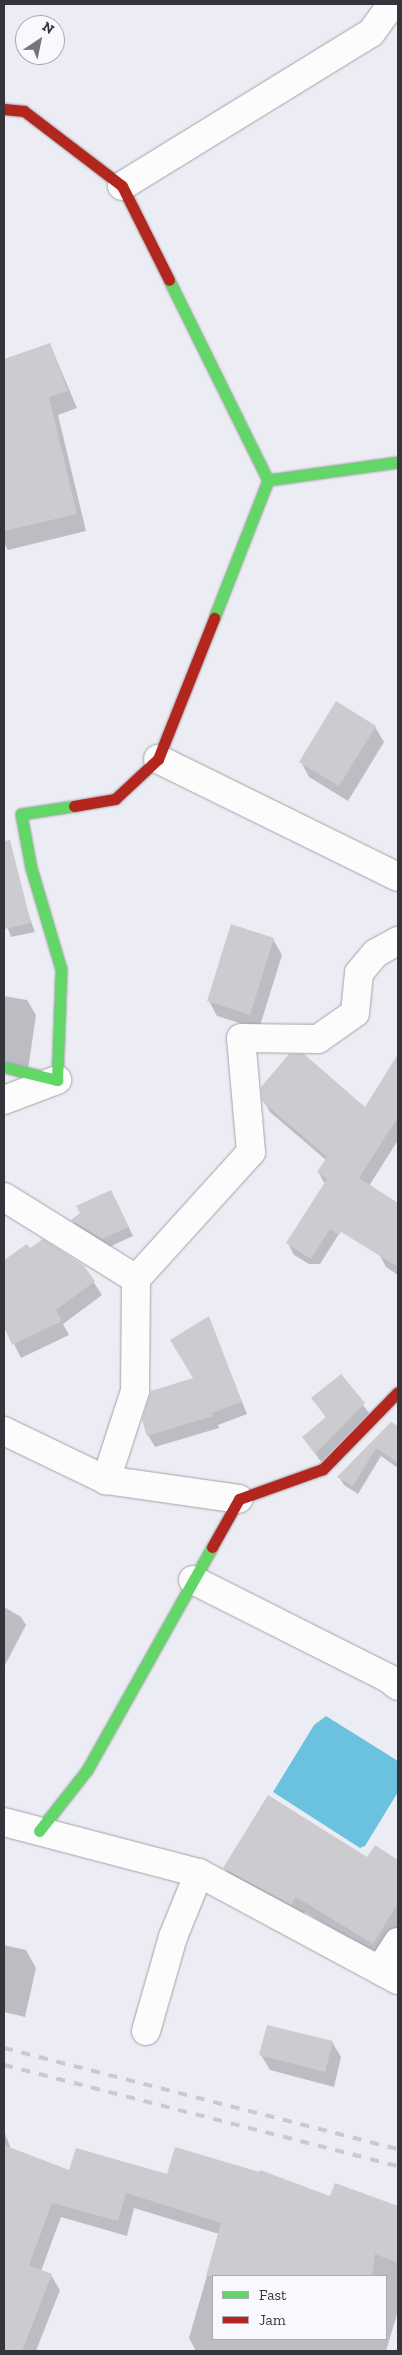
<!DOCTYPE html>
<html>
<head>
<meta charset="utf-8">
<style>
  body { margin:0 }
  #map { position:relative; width:402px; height:2355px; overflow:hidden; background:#ecedf4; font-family:"Zilla Slab",serif }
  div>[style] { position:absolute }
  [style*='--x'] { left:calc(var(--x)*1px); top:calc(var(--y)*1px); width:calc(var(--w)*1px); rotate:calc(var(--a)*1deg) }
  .water>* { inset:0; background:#6ac2de }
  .shadow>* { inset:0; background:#0003 }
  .building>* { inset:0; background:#cbcbd0 }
  .roads { filter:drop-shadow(0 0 1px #a2a2a8) drop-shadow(0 0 1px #a2a2a8) }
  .street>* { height:28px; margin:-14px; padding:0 14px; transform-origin:14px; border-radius:14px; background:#fcfcfd }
  .fast>* { height:11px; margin:-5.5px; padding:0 5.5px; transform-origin:5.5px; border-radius:5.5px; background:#63d668 }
  .jam>* { height:11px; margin:-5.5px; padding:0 5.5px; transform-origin:5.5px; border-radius:5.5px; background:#b3261e }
  .rail>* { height:4px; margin-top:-2px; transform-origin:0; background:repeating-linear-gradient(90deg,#cacacc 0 9px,transparent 0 18px) }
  span { translate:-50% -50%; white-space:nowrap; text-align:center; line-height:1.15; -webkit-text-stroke:4px #f8f9fe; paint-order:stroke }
  .frame { position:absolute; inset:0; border:5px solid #34353a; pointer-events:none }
  .legend { position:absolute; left:212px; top:2275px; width:175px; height:65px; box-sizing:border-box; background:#f8f9fe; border:1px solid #aaabb0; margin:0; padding:6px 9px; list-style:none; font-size:15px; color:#34353a }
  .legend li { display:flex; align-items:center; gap:10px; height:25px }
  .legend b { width:25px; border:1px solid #aaabb0 }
  .north { position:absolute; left:15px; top:15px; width:50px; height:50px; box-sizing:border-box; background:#f8f9fe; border:1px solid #aaabb0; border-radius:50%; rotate:34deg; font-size:14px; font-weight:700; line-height:20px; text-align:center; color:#34353a }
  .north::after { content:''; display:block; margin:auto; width:18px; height:22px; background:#74757b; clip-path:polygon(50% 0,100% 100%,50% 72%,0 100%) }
</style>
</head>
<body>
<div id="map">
  <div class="water">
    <div style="clip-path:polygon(326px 1716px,398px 1761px,398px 1792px,365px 1846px,360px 1848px,273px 1792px,314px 1725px)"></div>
  </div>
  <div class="shadow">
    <div style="clip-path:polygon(50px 344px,77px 408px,58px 415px,86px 531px,8px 550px,4px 543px,4px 360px)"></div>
    <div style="clip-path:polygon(375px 727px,384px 742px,348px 801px,309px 777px,301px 762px)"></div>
    <div style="clip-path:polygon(21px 894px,35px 932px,11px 937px,4px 918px,4px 898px)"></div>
    <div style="clip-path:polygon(273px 939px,282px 955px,259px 1029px,217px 1016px,209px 1001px)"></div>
    <div style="clip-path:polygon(4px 996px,27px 1000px,36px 1015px,28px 1070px,4px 1066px)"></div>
    <div style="clip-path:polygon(383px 1081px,398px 1091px,398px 1140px,320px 1264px,309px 1264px,294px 1255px,288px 1243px,325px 1184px,318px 1172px,326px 1160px,270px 1112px,263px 1100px,366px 1109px)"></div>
    <div style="clip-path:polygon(115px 1200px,133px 1236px,107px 1248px,77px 1229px,72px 1220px)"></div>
    <div style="clip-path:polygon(398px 1225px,398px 1275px,386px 1267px,379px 1254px)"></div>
    <div style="clip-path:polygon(26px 1246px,30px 1250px,83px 1266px,102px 1295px,63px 1324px,69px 1335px,21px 1358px,4px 1324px,4px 1262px)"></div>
    <div style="clip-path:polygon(208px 1318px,247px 1414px,218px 1425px,219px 1428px,155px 1447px,148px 1435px,195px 1379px)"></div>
    <div style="clip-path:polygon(341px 1376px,369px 1413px,321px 1462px,304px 1437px,327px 1419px,313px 1398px)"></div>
    <div style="clip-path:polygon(391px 1423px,398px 1428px,398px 1468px,381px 1456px,358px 1494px,344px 1485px,339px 1477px)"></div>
    <div style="clip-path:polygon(4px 1607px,21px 1617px,26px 1625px,5px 1665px)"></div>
    <div style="clip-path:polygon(376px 1847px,398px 1862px,398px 1933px,382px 1959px,305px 1912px,300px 1920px,234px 1884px,225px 1868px,368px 1858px)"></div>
    <div style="clip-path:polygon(4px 1945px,26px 1950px,36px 1968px,25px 2017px,4px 2012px)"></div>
    <div style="clip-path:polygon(332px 2042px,341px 2057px,334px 2087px,270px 2070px,261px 2055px)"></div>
    <div style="clip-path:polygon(evenodd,4px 2131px,11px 2149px,70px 2171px,168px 2175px,330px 2198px,335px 2185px,398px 2208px,398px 2311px,386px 2351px,196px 2351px,189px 2338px,219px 2234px,134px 2208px,127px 2236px,61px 2217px,41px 2271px,51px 2275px,60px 2290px,36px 2351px,4px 2351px,4px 2131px,213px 2276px,386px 2276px,386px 2339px,213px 2339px,213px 2276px)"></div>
  </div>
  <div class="building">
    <div style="clip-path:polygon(50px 343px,68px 391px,49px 397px,77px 514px,4px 531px,4px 359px)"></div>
    <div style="clip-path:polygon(336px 701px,376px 726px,339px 786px,299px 762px)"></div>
    <div style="clip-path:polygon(10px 840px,31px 923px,4px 929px,4px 841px)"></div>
    <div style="clip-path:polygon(231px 924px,274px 938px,250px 1015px,207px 1001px)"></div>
    <div style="clip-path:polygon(289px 1054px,304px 1054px,365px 1107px,398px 1054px,398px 1117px,359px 1178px,398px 1203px,398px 1267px,341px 1232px,339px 1235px,330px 1229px,311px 1259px,286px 1243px,327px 1179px,317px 1172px,327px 1157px,262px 1101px,261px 1087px)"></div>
    <div style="clip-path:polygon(111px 1190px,129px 1227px,102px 1239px,71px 1220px,80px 1213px,76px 1206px)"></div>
    <div style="clip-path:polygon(43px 1239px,83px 1265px,95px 1281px,56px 1310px,62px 1321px,12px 1345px,4px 1327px,4px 1260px,27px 1244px,30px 1248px)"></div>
    <div style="clip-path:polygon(209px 1316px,242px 1402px,212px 1413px,213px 1416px,147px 1436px,142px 1420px,151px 1391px,193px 1378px,170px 1340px)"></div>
    <div style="clip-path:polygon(341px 1374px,365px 1403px,315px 1454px,302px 1437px,326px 1417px,311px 1398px)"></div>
    <div style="clip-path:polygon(391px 1422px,398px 1426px,398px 1463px,376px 1448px,353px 1486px,337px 1477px)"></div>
    <div style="clip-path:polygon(268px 1795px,367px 1857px,375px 1845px,398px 1860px,398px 1903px,373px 1944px,296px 1897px,291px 1905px,223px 1868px)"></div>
    <div style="clip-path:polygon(267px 2025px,333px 2041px,325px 2072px,259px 2055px)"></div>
    <div style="clip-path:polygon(4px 2145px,69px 2170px,76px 2148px,167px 2174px,175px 2147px,259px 2172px,260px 2170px,330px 2196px,335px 2183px,398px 2206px,398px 2263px,375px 2254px,372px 2276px,206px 2276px,221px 2223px,126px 2193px,118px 2221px,52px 2203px,29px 2265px,52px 2274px,22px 2351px,4px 2351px)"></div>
  </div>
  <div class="roads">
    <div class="street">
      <div style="--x:122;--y:186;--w:292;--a:-31.6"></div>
      <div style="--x:371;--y:33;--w:36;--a:-54"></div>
      <div style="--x:158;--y:759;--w:267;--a:26.2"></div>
      <div style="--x:4;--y:1100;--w:57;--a:-20.7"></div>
      <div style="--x:4;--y:1197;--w:155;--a:31.8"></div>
      <div style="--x:136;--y:1279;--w:112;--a:90.5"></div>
      <div style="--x:135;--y:1391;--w:94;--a:108"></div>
      <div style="--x:136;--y:1279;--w:171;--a:-47.8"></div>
      <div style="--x:251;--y:1152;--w:114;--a:-95"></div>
      <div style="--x:241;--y:1038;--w:77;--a:0.7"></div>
      <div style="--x:318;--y:1039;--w:45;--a:-35.1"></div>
      <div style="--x:355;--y:1013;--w:40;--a:-84.3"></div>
      <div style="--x:359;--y:973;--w:26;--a:-50"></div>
      <div style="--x:376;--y:953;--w:25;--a:-29"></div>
      <div style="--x:4;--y:1431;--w:113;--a:25.7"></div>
      <div style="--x:106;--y:1480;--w:134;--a:8.1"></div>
      <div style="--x:193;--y:1580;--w:218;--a:26.7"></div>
      <div style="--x:388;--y:1678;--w:13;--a:39"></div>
      <div style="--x:4;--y:1822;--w:202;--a:14.7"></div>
      <div style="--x:199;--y:1873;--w:226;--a:28.3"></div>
      <div style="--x:381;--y:1968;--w:31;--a:-57"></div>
      <div style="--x:146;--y:2031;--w:98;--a:-74"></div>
      <div style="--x:173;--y:1937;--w:69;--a:-67.9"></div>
    </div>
    <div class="fast">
      <div style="--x:169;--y:280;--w:223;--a:63.7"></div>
      <div style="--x:268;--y:480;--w:131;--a:-7.9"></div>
      <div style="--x:214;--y:618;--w:148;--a:-68.6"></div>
      <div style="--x:4;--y:1067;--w:55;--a:13.8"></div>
      <div style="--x:57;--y:1080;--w:111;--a:-87.9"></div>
      <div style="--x:61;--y:969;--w:105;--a:-106.5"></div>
      <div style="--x:31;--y:868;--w:55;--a:-100.5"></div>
      <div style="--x:21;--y:814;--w:54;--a:-8.6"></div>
      <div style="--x:39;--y:1831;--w:78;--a:-51.8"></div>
      <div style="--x:87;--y:1770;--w:256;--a:-60.7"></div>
    </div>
    <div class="jam">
      <div style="--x:4;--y:109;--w:20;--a:6"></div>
      <div style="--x:24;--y:111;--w:123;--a:37.4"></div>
      <div style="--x:122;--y:186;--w:105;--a:63.4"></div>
      <div style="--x:74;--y:806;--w:42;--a:-9.7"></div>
      <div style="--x:115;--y:799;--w:59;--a:-42.9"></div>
      <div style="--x:158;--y:759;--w:152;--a:-68.3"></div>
      <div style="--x:212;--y:1547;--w:55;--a:-60.6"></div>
      <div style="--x:239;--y:1499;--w:89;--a:-19.7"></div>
      <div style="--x:323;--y:1469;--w:107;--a:-45.8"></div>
    </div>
  </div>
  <div class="rail">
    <div style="--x:4;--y:2048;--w:407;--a:14.4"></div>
    <div style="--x:4;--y:2065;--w:407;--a:14.4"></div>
  </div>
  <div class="frame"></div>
  <ul class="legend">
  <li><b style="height:6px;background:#63d668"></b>Fast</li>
  <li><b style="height:6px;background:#b3261e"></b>Jam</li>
  </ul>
  <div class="north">N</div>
</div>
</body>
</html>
